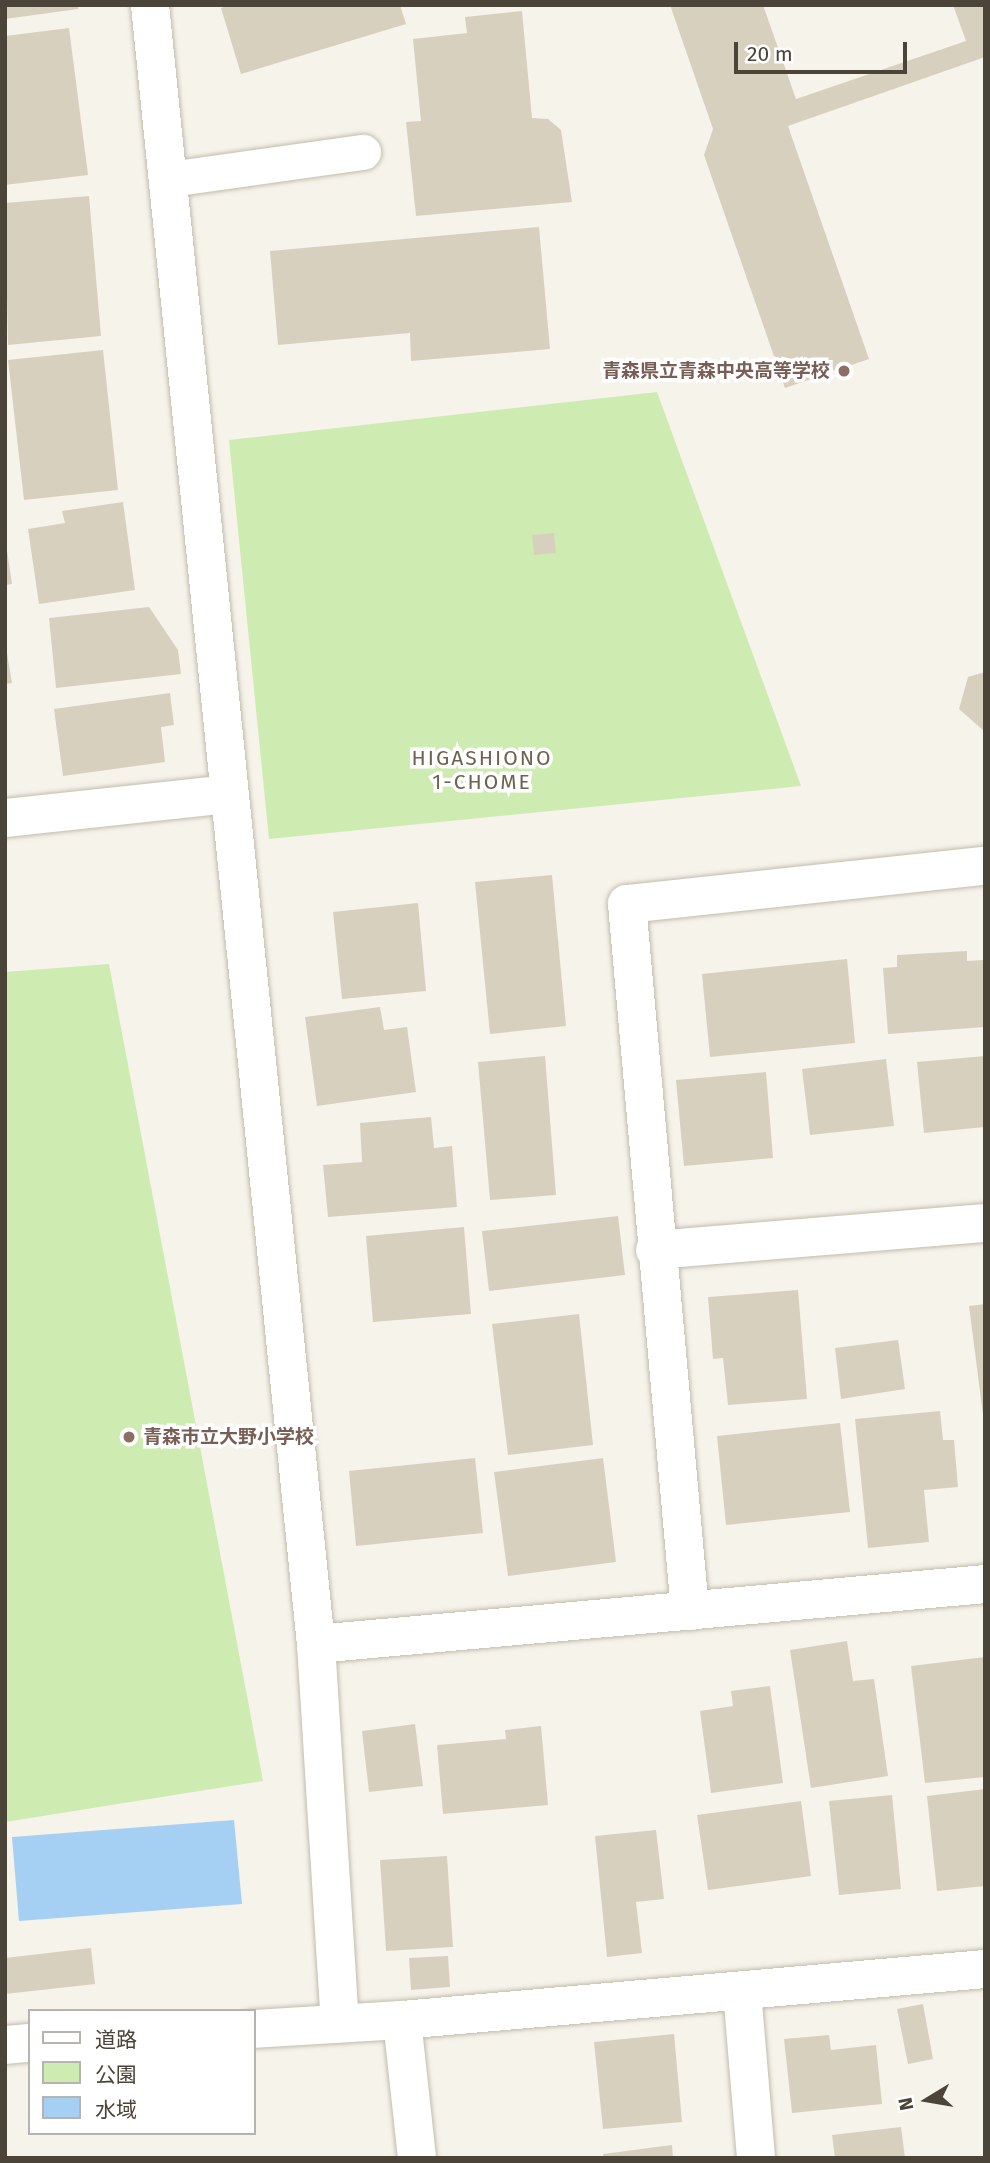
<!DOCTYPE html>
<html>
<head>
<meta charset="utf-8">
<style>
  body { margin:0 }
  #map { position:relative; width:990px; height:2163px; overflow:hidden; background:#f6f3eb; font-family:"Fira Sans","Noto Sans JP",sans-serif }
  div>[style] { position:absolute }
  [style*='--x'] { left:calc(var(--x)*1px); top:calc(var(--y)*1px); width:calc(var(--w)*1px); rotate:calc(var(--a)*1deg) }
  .green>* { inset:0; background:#ceebb2 }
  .water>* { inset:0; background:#a5d0f4 }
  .building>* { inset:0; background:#d8d0bf }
  .roads { filter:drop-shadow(0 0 2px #c2bcac) drop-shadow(0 0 2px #c2bcac) }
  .service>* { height:35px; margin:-17.5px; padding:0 17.5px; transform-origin:17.5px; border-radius:17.5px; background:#fff }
  .minor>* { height:38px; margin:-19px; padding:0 19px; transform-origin:19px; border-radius:19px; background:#fff }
  .dots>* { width:19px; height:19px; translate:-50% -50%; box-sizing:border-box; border:4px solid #fff; border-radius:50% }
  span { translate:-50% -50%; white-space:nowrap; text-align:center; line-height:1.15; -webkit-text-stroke:7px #fff; paint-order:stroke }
  .education-label { font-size:19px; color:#785e54; font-weight:700 }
  .right { translate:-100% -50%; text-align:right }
  .left { translate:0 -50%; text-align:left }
  .neighbourhood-label { font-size:21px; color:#6e634e; letter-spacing:2px }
  .frame { position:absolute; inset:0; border:7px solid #4b4438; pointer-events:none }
  .legend { position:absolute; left:28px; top:2009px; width:228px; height:126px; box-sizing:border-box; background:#fff; border:2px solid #b7b4af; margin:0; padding:9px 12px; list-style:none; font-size:21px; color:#4b4438 }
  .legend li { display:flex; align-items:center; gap:14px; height:35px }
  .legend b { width:35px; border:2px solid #b7b4af }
  .north { position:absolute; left:892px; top:2065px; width:70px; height:70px; -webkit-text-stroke:5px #fff; paint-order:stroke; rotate:259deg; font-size:19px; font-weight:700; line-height:28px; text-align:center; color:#4b4438 }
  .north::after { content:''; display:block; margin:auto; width:24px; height:32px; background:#4b4438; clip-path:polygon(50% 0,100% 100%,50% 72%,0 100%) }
  .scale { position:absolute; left:734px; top:42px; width:173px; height:32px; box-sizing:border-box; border:4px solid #4b4438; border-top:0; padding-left:9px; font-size:21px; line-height:24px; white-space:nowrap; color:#4b4438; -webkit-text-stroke:5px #fff; paint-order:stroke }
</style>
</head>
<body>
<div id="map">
  <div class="green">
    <div style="clip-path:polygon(657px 392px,801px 786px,269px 839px,229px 440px)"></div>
    <div style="clip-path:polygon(109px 964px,263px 1781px,5px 1822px,5px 972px)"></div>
  </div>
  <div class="water">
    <div style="clip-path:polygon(234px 1820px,242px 1904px,19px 1921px,12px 1837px)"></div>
  </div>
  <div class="building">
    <div style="clip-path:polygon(5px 5px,78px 5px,78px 9px,5px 19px)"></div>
    <div style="clip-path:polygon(230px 5px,400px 5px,406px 24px,241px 74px,221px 8px)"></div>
    <div style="clip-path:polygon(670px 5px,763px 5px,796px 99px,966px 41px,953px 5px,985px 5px,985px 57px,788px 126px,869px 359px,785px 388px,704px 155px,713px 129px)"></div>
    <div style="clip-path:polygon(522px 11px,532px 118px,548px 119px,561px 130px,572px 202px,416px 216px,406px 122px,421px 121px,413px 39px,467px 33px,465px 17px)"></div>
    <div style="clip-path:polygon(69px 28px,88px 175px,5px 185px,5px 36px)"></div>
    <div style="clip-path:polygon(89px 196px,101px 336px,8px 345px,5px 203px)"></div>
    <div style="clip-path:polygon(539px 227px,550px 349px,411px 361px,410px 333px,278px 345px,270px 251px)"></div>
    <div style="clip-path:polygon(103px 350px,118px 490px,24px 500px,8px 360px)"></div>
    <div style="clip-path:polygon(123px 502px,135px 590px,39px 604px,28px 529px,65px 523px,62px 511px)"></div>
    <div style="clip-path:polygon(554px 533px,556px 553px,534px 555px,532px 535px)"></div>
    <div style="clip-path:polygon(7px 551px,12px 584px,5px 585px,5px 552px)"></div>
    <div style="clip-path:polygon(149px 607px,178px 650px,181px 674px,56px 688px,49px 618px)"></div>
    <div style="clip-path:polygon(5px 641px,12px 683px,5px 684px)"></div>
    <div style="clip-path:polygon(985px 672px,985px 732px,959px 709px,968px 677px)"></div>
    <div style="clip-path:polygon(170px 693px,174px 725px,161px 727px,165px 762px,63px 776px,54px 709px)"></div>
    <div style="clip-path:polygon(552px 875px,566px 1026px,490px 1034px,475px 882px)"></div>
    <div style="clip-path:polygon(418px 903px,426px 991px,342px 999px,333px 912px)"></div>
    <div style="clip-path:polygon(967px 951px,967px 961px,983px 960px,985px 1027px,888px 1034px,883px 968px,897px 967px,897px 955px)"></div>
    <div style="clip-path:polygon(847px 959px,855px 1043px,710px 1057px,702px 974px)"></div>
    <div style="clip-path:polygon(380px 1007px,384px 1030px,407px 1027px,416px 1092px,317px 1106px,305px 1017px)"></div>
    <div style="clip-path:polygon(545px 1056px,556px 1195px,490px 1200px,478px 1062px)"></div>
    <div style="clip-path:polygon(985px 1056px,985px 1127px,924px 1133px,917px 1062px)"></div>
    <div style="clip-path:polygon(886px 1059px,894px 1126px,810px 1135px,802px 1069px)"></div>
    <div style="clip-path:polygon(766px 1072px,773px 1158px,684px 1166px,676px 1080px)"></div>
    <div style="clip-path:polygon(431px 1117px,434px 1148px,452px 1146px,457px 1207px,328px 1217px,323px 1165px,362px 1162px,360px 1123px)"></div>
    <div style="clip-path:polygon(618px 1216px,625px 1275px,489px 1291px,482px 1231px)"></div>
    <div style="clip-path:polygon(464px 1227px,471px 1314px,373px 1322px,366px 1236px)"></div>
    <div style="clip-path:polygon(798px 1290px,807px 1399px,728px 1405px,723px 1358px,713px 1359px,708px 1297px)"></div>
    <div style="clip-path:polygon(985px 1304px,985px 1415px,983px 1415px,969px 1306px)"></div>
    <div style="clip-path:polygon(579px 1314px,593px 1445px,508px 1455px,492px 1324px)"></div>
    <div style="clip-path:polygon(898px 1340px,905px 1389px,841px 1399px,835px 1348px)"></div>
    <div style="clip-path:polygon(940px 1411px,943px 1440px,954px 1440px,958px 1487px,924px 1490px,929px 1542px,868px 1548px,855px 1419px)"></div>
    <div style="clip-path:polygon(840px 1423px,850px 1512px,726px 1525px,717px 1436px)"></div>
    <div style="clip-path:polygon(475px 1458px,483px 1533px,356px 1546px,349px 1471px)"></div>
    <div style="clip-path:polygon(603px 1458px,616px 1562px,508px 1576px,494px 1472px)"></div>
    <div style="clip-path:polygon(847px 1641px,853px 1681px,874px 1679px,888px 1776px,811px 1788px,790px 1650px)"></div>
    <div style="clip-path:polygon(985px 1657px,985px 1777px,925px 1783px,911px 1666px)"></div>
    <div style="clip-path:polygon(770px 1686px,783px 1783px,711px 1793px,700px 1711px,733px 1706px,731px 1691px)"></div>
    <div style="clip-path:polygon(415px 1724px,423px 1786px,369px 1792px,362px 1731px)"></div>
    <div style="clip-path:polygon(541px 1726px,548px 1805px,443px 1814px,437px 1745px,506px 1739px,505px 1730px)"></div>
    <div style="clip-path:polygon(985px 1789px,985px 1886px,937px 1891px,927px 1796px)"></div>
    <div style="clip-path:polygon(892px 1795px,901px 1889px,839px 1895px,829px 1801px)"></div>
    <div style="clip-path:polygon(801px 1801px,811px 1876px,708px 1890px,697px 1815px)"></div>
    <div style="clip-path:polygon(656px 1830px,664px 1899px,636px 1902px,642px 1953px,607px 1957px,595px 1836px)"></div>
    <div style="clip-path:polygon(447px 1856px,453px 1947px,386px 1951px,380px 1860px)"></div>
    <div style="clip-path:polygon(91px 1948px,95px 1984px,5px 1994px,5px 1958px)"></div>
    <div style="clip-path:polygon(448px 1956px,450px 1987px,411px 1990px,409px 1958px)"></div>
    <div style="clip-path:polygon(923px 2004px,933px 2059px,908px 2064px,897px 2009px)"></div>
    <div style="clip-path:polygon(674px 2034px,682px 2122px,603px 2129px,594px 2042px)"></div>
    <div style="clip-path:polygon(829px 2035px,831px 2050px,876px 2045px,882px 2104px,792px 2113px,784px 2039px)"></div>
    <div style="clip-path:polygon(901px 2127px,905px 2158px,835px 2158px,832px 2135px)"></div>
    <div style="clip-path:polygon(672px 2145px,673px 2158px,604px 2158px,603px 2154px)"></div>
  </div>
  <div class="roads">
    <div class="service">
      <div style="--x:170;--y:179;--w:195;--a:-8"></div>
    </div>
    <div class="minor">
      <div style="--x:150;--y:5;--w:1647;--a:84.22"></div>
      <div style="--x:316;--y:1644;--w:380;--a:86.4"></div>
      <div style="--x:5;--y:818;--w:224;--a:-6.1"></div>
      <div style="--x:655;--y:1250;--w:331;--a:-4.7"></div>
      <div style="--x:690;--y:1611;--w:710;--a:-95.09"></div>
      <div style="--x:627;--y:904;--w:360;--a:-6.1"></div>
      <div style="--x:316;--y:1644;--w:672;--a:-5.12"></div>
      <div style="--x:742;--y:1991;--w:168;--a:85.2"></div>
      <div style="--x:402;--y:2020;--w:139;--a:83.8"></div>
      <div style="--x:254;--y:2029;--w:148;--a:-3.5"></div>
      <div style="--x:402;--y:2020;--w:585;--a:-5"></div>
      <div style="--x:5;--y:2045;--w:25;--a:-5"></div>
    </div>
  </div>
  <div class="dots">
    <div style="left:844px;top:371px;background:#8d6e63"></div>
    <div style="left:129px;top:1437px;background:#8d6e63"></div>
  </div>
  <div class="education-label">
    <span class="right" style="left:830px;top:371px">青森県立青森中央高等学校</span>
    <span class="left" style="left:143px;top:1437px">青森市立大野小学校</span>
  </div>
  <div class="neighbourhood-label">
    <span style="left:482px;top:770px">HIGASHIONO<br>1-CHOME</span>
  </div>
  <div class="frame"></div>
  <ul class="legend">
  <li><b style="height:9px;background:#fff"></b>道路</li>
  <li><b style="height:19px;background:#ceebb2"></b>公園</li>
  <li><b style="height:19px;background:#a5d0f4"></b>水域</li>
  </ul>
  <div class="north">N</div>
  <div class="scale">20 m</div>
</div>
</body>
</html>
